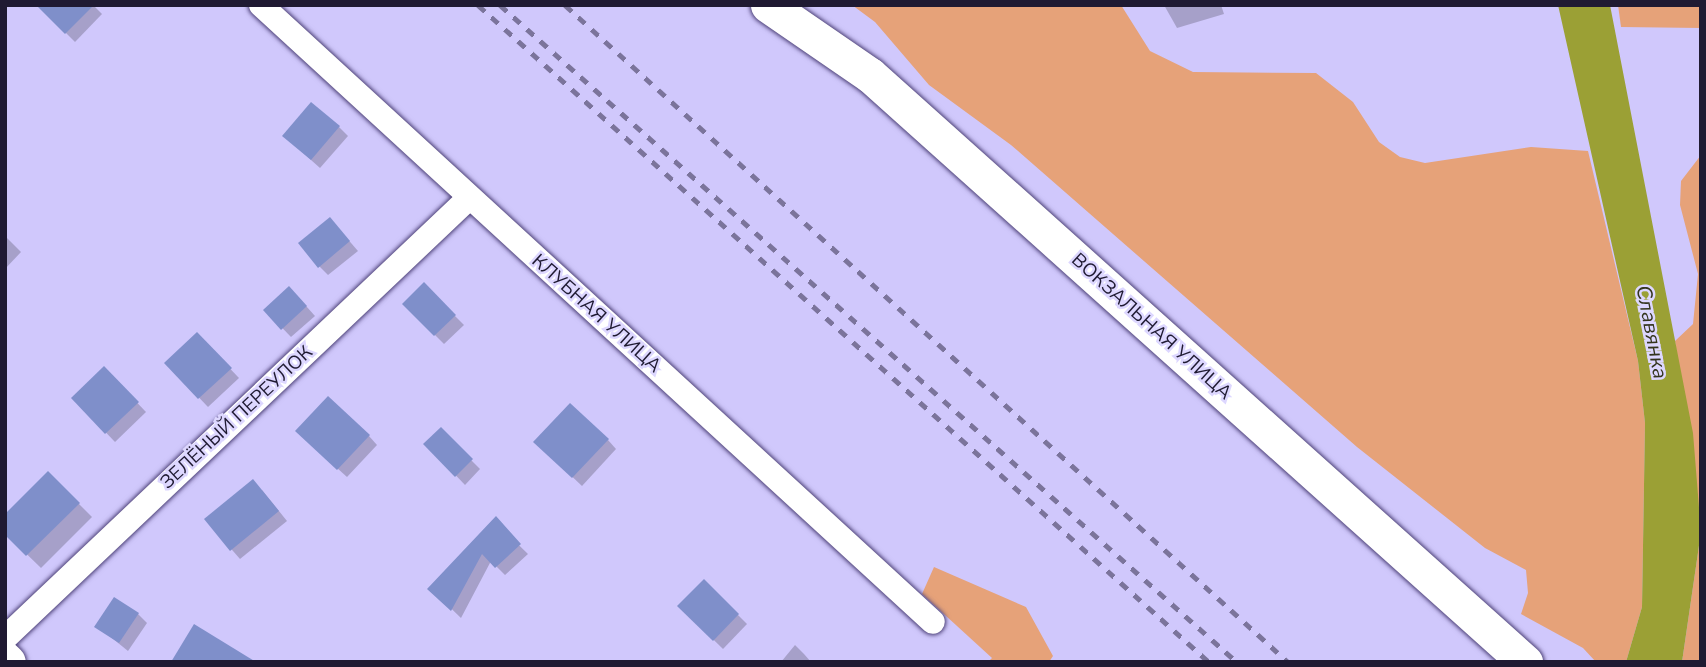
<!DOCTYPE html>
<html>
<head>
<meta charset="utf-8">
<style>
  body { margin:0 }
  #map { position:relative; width:1706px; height:667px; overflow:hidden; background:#d0c8fc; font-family:"Nunito Sans",sans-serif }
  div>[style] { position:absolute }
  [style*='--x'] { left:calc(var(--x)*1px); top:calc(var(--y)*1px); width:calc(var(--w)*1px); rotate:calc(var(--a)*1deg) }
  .green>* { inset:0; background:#e6a279 }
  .water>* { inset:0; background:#9ba035 }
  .shadow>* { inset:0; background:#0003 }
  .building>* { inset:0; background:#7f8fca }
  .roads { filter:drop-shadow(0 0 2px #4e4279) drop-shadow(0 0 2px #4e4279) }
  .street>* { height:24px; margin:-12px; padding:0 12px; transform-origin:12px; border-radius:12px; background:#fff }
  .secondary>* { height:35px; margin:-17.5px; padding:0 17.5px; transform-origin:17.5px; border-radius:17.5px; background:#fff }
  .rail>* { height:5px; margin-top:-2.5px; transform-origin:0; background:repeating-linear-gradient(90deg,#7b749b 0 9px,transparent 0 18px) }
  span { translate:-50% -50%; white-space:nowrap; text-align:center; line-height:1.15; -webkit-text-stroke:5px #ddd7ff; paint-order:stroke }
  .street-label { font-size:19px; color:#1f1a32 }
  .water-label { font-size:21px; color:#34351e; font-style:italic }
  .frame { position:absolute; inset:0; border:7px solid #1f1a32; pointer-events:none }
</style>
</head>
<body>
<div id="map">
  <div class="green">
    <div style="clip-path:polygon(852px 5px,1121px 5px,1150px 51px,1193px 72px,1316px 73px,1353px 102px,1379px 142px,1400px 157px,1425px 163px,1531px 147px,1588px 151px,1638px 361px,1645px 423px,1642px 607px,1626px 662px,1596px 662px,1583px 648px,1521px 614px,1528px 593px,1526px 570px,1485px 548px,1357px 447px,1011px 145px,929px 85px,875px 22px)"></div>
    <div style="clip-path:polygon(1618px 5px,1701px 5px,1701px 28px,1621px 27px)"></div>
    <div style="clip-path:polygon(1701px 155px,1701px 662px,1682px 662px,1701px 532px,1675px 341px,1693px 324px,1698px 274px,1680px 205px,1681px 181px)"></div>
    <div style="clip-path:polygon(934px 567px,1026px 607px,1053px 656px,1049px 662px,988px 662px,992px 658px,922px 594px)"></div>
  </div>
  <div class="water">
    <div style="clip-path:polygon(1558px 5px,1610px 5px,1693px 433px,1701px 532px,1682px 662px,1626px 662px,1642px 607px,1645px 423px,1638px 361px)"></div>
  </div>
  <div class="shadow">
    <div style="clip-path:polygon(93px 5px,102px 14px,75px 42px,39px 6px)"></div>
    <div style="clip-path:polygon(1164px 5px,1221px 5px,1224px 14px,1177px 28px)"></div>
    <div style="clip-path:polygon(339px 127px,348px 136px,320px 168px,293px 144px)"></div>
    <div style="clip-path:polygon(338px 228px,358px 251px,328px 275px,319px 266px)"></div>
    <div style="clip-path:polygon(5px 236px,21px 252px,5px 269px)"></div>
    <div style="clip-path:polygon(424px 285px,464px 325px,444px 344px,404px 304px)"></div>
    <div style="clip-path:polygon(298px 297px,315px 316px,291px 337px,265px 310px)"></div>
    <div style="clip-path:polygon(197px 334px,239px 378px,208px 407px,167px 364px)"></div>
    <div style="clip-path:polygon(104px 368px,146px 412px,115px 442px,73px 398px)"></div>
    <div style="clip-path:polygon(441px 430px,480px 469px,465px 485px,426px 444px)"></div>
    <div style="clip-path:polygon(369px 436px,377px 445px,347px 477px,306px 440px)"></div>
    <div style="clip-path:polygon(608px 440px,616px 449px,582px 486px,545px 451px)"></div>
    <div style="clip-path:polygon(48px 473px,92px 517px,41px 568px,5px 533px)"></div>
    <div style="clip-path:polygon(262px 490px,287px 521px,240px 559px,206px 520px)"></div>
    <div style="clip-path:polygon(493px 520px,528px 554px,505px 575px,491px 561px,461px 618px,430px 588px)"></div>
    <div style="clip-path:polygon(704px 581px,747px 624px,723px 649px,679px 606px)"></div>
    <div style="clip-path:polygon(138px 614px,147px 623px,128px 651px,97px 626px)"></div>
    <div style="clip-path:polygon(795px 645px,804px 654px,811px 662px,781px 662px)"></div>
  </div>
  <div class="building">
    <div style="clip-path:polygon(36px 5px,94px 5px,65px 34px)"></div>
    <div style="clip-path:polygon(311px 102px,340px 126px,311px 160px,282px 136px)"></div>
    <div style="clip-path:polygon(330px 217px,350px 241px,318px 268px,298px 243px)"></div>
    <div style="clip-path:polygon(424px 282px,456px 315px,434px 336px,402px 304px)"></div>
    <div style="clip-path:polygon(289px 286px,307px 306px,281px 330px,263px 310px)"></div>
    <div style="clip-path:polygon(197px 332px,232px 368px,198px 399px,164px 363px)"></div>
    <div style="clip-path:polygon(104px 366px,139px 402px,105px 434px,71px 398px)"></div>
    <div style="clip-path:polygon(328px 396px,370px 435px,337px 470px,295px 431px)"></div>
    <div style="clip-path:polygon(570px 403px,609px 439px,572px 478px,533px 442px)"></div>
    <div style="clip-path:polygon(441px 427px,473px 459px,455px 477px,423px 444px)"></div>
    <div style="clip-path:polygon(48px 471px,80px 503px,26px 556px,5px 535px,5px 514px)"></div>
    <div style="clip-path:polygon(253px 479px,279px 511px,230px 551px,204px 519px)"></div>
    <div style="clip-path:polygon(496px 516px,521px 544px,495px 568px,482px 554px,451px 611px,427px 589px)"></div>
    <div style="clip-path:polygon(704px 579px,739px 614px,713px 641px,677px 606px)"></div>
    <div style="clip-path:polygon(114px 597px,139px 613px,119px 643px,94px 627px)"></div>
    <div style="clip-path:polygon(194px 624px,256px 662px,171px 662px)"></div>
  </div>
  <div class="roads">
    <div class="street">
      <div style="--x:261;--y:5;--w:912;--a:42.56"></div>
      <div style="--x:5;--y:638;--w:639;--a:-43.48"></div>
    </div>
    <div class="secondary">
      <div style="--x:768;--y:5;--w:124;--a:34.5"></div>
      <div style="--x:870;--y:75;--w:880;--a:41.87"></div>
      <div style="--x:5;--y:659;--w:4;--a:45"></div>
    </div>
  </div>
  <div class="rail">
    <div style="--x:478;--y:5;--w:983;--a:41.95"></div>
    <div style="--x:500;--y:5;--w:987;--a:41.72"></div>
    <div style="--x:565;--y:5;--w:977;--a:42.26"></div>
  </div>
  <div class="street-label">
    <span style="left:596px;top:314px;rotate:42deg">КЛУБНАЯ УЛИЦА</span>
    <span style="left:1151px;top:327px;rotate:42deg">ВОКЗАЛЬНАЯ УЛИЦА</span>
    <span style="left:237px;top:418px;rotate:-43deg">ЗЕЛЁНЫЙ ПЕРЕУЛОК</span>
  </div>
  <div class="water-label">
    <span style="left:1652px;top:332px;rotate:79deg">Славянка</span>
  </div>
  <div class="frame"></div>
</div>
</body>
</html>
